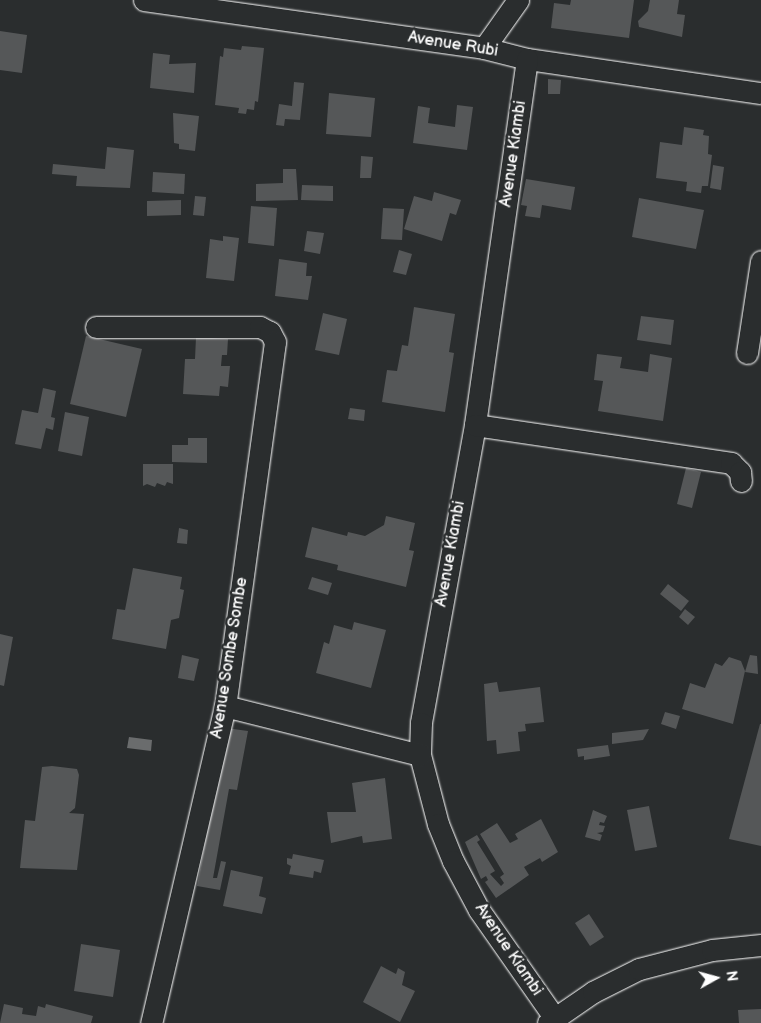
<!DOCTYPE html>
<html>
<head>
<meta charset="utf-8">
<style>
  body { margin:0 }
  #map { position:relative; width:761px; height:1023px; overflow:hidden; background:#2a2d2e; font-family:"Balsamiq Sans",sans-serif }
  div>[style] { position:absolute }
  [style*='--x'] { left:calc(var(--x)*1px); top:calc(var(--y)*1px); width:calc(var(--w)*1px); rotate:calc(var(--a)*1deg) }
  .water>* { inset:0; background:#6a6c6d }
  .building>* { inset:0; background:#555758 }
  .roads { filter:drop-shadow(0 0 1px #fff) drop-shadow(0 0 1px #fff) }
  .minor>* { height:21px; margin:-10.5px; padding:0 10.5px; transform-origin:10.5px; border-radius:10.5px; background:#2a2d2e }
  span { translate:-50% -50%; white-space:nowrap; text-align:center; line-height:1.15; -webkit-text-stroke:5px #2a2d2e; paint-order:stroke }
  .street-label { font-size:16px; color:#fff }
  .north { position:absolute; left:691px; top:953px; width:50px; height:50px; -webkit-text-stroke:4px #2a2d2e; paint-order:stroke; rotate:83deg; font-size:14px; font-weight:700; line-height:20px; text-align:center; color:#fff }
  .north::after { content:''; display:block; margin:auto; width:18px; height:22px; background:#fff; clip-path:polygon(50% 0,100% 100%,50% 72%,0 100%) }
</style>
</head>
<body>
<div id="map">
  <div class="water">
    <div style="clip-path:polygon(129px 737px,152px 740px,151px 751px,127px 748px)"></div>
  </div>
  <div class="building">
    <div style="clip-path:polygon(571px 0,634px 0,629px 38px,551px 28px,554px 3px,570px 5px)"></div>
    <div style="clip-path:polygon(650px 0,679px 0,677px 14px,685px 15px,682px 37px,639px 27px,638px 21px,648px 11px)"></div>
    <div style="clip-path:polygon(0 31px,27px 35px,22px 73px,0 70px)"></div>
    <div style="clip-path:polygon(242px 46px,264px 48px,258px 102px,255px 101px,254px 110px,247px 109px,246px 114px,238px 113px,239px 108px,215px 105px,220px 56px,223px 57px,224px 48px,241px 50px)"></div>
    <div style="clip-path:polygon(153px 53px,170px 55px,169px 64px,196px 63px,194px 93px,150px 88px)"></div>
    <div style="clip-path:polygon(548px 79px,561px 80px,560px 94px,548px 94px)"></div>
    <div style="clip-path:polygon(294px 82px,304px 83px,300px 120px,285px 119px,284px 126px,276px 125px,279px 104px,292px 106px)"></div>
    <div style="clip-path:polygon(329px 93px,375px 98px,371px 137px,326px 134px)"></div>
    <div style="clip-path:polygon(457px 105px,473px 107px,467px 150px,413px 143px,418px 106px,430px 108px,428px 123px,455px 127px)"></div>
    <div style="clip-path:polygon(173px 113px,199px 116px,195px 151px,179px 149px,179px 144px,174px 143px)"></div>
    <div style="clip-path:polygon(684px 127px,704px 130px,703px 135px,709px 136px,708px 154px,712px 155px,708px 186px,702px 186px,701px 193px,686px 191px,687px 182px,656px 178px,660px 142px,682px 145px)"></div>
    <div style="clip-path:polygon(107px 147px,134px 150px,130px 188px,76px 186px,77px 176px,52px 174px,53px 164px,105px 169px)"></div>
    <div style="clip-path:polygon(361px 156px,373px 157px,371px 178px,360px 178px)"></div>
    <div style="clip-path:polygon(713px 165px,724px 167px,721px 190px,710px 188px)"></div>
    <div style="clip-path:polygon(283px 169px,296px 169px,298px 200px,256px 201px,256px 184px,283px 183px)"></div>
    <div style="clip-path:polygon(153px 172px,185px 174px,184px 194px,152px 192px)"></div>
    <div style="clip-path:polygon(526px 179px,575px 187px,571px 210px,542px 205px,540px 218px,525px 216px,527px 206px,521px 205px)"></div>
    <div style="clip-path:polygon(302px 185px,333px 186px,333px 201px,301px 200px)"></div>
    <div style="clip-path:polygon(434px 192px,461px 200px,456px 215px,450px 213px,442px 241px,404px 229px,414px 196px,432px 201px)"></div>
    <div style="clip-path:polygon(195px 196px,206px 197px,204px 216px,193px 215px)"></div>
    <div style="clip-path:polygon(639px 198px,704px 210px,696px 249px,632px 237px)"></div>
    <div style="clip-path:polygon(181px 200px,181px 215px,147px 216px,147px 201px)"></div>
    <div style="clip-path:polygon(251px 206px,277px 208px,274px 246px,248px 243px)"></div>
    <div style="clip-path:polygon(383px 208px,404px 209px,402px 240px,381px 239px)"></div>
    <div style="clip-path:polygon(307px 231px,324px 233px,320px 254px,304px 251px)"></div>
    <div style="clip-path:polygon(223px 236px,239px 238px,234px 281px,206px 278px,210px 239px,223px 241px)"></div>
    <div style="clip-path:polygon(399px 250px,412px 254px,406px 275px,393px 272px)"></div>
    <div style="clip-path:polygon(279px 259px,307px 263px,306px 276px,312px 276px,308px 300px,275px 296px)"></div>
    <div style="clip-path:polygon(414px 307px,455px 314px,449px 352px,454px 353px,445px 412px,382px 402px,387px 370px,397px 371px,402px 345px,408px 346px)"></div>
    <div style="clip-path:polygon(323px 313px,347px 319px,339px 355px,315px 350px)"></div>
    <div style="clip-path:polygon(641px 316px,674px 320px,671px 345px,637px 340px)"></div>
    <div style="clip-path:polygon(86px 336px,142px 349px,126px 417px,70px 404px)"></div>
    <div style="clip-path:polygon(196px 337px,228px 339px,227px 355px,222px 355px,221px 366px,230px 366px,228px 387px,220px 386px,219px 396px,183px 394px,185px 359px,195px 359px)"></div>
    <div style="clip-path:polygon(597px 354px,622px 357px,620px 368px,648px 372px,650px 354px,672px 358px,663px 421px,598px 411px,603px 381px,594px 380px)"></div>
    <div style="clip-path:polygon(43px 388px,56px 391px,51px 417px,55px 418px,53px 430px,46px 428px,41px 449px,15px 444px,22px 410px,38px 413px)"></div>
    <div style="clip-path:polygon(350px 408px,365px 410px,364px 421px,348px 419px)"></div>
    <div style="clip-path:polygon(65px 412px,89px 417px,82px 456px,58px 451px)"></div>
    <div style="clip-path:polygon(188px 438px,207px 438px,207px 463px,172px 462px,172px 445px,188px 445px)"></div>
    <div style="clip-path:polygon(143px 464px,173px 464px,173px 484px,167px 482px,165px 486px,157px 483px,155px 487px,147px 484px,143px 486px)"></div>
    <div style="clip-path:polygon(686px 468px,701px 472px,692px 508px,677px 504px)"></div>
    <div style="clip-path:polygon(386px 516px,415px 523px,409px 550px,414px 551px,406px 587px,337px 570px,338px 565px,305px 557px,312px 527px,347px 536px,348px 532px,365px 536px,384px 525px)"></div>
    <div style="clip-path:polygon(179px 528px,188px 530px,187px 544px,177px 543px)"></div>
    <div style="clip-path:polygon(133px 568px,182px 577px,180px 589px,184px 590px,179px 618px,171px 620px,166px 649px,112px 639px,117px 609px,125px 610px)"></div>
    <div style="clip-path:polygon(312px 577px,332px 583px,328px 595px,308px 589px)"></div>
    <div style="clip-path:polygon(668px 584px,689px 601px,681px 611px,660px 594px)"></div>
    <div style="clip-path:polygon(685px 609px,695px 617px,688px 625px,679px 617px)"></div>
    <div style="clip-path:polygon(354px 622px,386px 630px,371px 688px,316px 673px,324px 642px,329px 644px,334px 625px,352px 630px)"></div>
    <div style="clip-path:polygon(0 634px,13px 637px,4px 686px,0 685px)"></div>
    <div style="clip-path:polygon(182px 655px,199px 659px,194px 681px,178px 678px)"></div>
    <div style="clip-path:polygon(750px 655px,757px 656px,758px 674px,745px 672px)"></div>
    <div style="clip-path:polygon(729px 657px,741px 661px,745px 671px,733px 724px,682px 709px,690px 683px,705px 688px,715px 663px,722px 666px)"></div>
    <div style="clip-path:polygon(497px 682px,499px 692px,540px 687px,544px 722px,525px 724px,526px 731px,518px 732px,520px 751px,497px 754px,496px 740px,487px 741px,484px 684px)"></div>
    <div style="clip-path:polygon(665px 712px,680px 716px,676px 729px,661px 724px)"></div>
    <div style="clip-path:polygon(760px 724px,761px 724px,761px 846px,729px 839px)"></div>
    <div style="clip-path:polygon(226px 728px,248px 731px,237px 790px,229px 789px,213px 878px,217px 878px,221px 861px,226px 862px,220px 890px,197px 886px)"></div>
    <div style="clip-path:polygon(649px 729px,643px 740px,612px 744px,612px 733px)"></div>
    <div style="clip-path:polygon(608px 745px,610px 756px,584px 760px,584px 756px,578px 757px,577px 749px)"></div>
    <div style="clip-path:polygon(52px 766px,77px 769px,79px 775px,75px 808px,69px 813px,84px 814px,77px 870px,20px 868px,25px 820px,35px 821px,42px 767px)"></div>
    <div style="clip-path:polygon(385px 778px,392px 839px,363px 843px,362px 836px,331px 843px,327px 812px,356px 812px,352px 783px)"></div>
    <div style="clip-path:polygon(649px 806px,657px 847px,635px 851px,627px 810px)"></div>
    <div style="clip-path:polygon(593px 810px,607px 816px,604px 823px,600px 822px,599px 825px,605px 826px,603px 832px,597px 833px,602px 835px,600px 841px,585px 837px)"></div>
    <div style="clip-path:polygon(541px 819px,558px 852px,542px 862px,540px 858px,524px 867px,529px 875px,496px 898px,485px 882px,488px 880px,486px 876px,481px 879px,465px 842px,477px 835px,480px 840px,477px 842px,495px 871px,490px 874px,501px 886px,504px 883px,500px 877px,504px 874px,480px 834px,497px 823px,510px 843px,518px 839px,515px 834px)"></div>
    <div style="clip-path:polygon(293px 854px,324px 860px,321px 873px,314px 871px,313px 878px,289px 874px,291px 866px,287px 864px,287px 858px,292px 859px)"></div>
    <div style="clip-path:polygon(231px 870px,263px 877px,259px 896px,266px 898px,262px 914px,223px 906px)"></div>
    <div style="clip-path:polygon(589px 914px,604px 937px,590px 946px,575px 923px)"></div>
    <div style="clip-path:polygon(81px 944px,120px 950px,113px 997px,74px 991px)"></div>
    <div style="clip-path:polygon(381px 966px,396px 974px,398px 968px,405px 972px,402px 985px,415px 991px,400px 1022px,363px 1002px)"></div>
    <div style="clip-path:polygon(4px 1004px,23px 1008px,22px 1014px,36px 1016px,38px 1006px,45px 1008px,46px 1004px,93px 1016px,91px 1023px,0 1023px)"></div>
    <div style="clip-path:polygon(761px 1009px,761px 1023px,739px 1023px,738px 1010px)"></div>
  </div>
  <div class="roads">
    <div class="minor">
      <div style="--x:144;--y:0;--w:343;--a:8"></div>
      <div style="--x:484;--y:48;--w:44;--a:14.3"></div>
      <div style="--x:527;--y:59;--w:236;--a:8.3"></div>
      <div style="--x:484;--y:48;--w:59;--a:-54.7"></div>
      <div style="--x:527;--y:59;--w:370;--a:98.1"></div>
      <div style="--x:475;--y:425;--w:303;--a:100.3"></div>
      <div style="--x:421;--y:723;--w:32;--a:92"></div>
      <div style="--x:420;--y:755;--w:71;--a:75.4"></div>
      <div style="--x:438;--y:824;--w:40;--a:68"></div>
      <div style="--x:453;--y:861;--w:55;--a:62"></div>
      <div style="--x:479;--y:910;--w:131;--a:55"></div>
      <div style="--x:96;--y:327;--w:164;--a:0"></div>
      <div style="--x:260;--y:327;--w:11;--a:27"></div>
      <div style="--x:270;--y:332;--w:11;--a:63"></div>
      <div style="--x:275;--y:342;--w:367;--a:97.8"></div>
      <div style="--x:225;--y:706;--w:326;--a:103.1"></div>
      <div style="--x:747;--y:353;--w:93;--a:-81.3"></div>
      <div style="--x:475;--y:425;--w:259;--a:8.4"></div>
      <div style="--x:731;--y:463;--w:13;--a:45"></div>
      <div style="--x:740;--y:472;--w:9;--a:84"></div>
      <div style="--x:225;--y:706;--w:201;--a:14.1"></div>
      <div style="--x:548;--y:1023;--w:55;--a:-34.6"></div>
      <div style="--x:593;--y:992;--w:51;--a:-26.6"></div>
      <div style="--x:639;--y:969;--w:75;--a:-14.6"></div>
      <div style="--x:712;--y:950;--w:49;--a:-5.8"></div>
    </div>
  </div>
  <div class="street-label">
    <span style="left:453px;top:45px;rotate:9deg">Avenue Rubi</span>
    <span style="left:514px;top:154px;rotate:-82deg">Avenue Kiambi</span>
    <span style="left:451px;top:554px;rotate:-80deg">Avenue Kiambi</span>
    <span style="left:230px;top:658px;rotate:-81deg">Avenue Sombe Sombe</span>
    <span style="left:508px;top:950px;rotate:56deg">Avenue Kiambi</span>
  </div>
  <div class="north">N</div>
</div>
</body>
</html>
